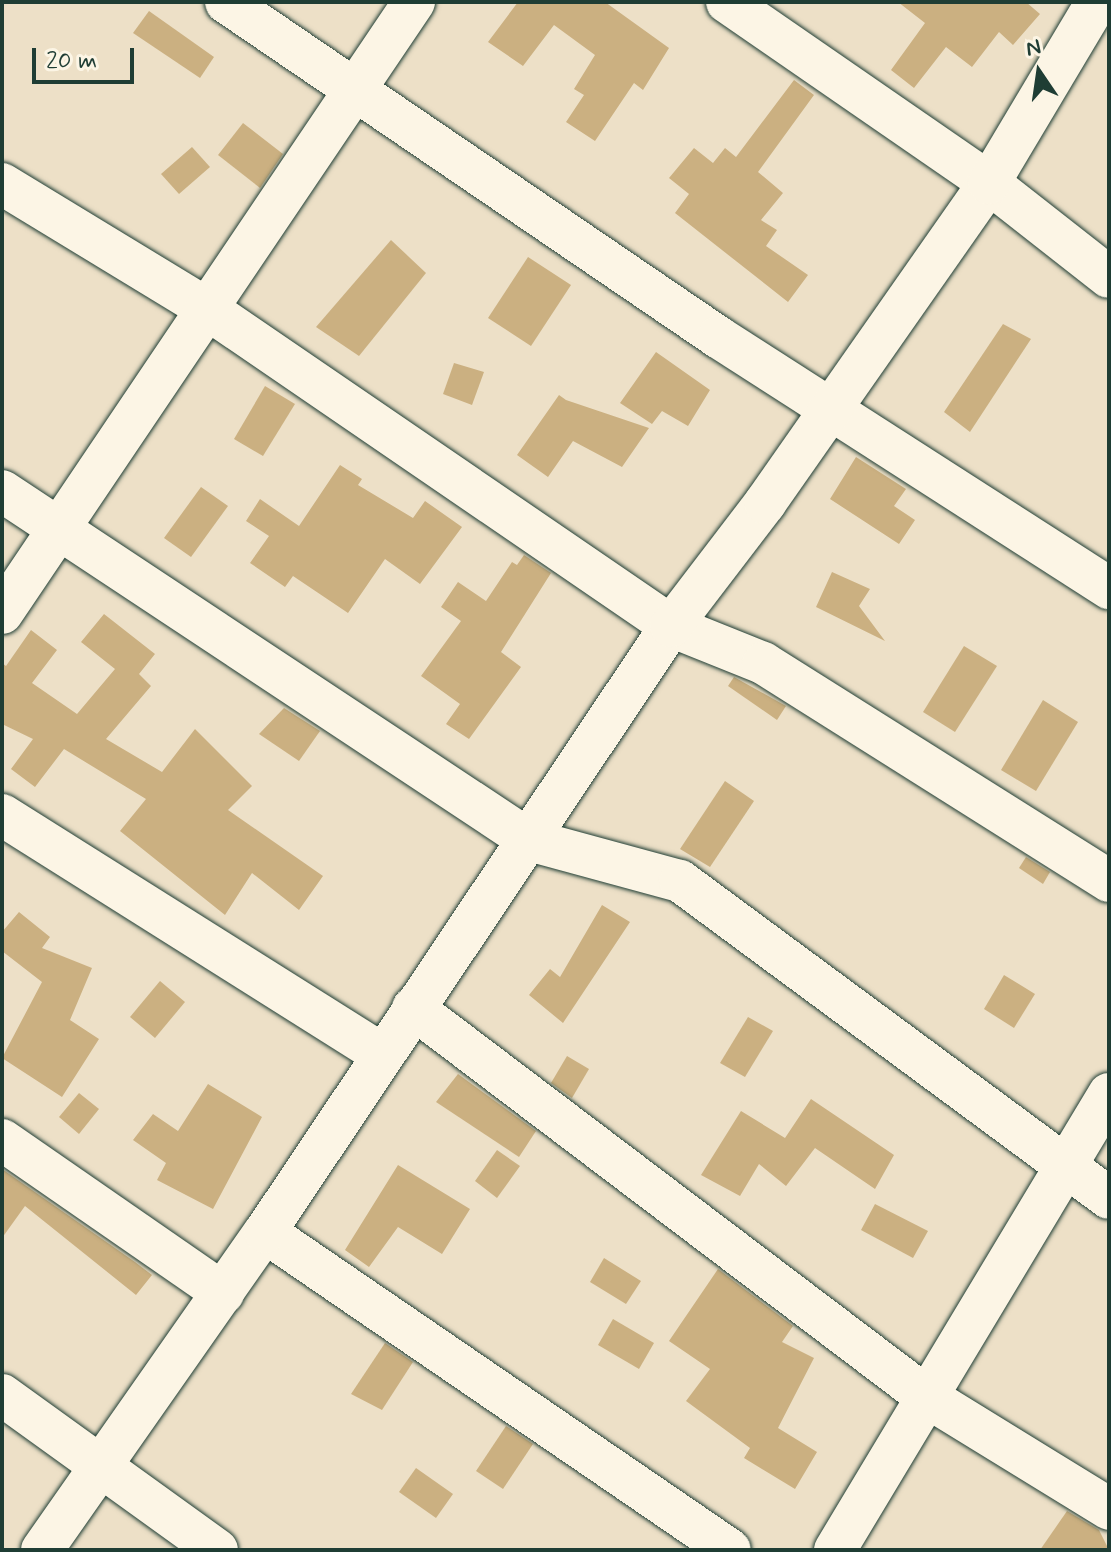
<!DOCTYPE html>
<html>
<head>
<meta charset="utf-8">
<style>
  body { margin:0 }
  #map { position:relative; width:1111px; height:1552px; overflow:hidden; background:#ede0c7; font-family:Mynerve,sans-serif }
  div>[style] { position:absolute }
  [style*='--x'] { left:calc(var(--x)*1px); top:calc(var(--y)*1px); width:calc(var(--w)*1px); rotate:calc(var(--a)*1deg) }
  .building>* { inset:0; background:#cbb081 }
  .roads { filter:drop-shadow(0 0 2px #1f3d34) drop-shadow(0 0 2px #1f3d34) }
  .minor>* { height:42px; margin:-21px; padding:0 21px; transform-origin:21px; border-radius:21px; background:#fcf5e5 }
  span { translate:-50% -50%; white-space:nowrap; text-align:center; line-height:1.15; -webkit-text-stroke:8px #fcf5e5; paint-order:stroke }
  .frame { position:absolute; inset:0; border:4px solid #1f3d34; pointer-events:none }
  .north { position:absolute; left:999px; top:32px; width:80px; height:80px; -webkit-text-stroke:6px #fcf5e5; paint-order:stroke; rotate:347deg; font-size:22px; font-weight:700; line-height:32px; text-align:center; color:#1f3d34 }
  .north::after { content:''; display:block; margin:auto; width:28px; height:36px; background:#1f3d34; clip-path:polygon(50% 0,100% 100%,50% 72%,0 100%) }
  .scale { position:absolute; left:32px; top:48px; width:102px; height:36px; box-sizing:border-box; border:4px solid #1f3d34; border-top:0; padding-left:10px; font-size:24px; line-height:28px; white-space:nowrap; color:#1f3d34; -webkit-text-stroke:6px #fcf5e5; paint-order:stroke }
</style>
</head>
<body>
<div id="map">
  <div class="building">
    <div style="clip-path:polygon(518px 2px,605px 2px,669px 48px,643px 90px,634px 83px,595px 141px,566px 122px,584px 95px,574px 89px,595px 55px,554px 25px,523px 66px,488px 42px)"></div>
    <div style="clip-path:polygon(898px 2px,1026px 2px,1040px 14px,1013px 45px,999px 32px,972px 67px,946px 47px,914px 88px,891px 70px,925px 23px)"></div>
    <div style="clip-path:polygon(149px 11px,214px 57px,200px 78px,133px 33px)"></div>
    <div style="clip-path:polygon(794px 80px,814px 95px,758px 172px,783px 193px,761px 220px,777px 230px,766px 246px,808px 275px,788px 302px,675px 213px,689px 194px,669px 178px,694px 148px,713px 163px,725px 148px,736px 157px)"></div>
    <div style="clip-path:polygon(243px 123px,283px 154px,260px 188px,218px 155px)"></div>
    <div style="clip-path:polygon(192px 147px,210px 167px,179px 194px,161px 174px)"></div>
    <div style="clip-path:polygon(391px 240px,426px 273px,359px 356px,316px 327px)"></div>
    <div style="clip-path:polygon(528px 257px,571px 285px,531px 346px,488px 318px)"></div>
    <div style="clip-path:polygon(1003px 324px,1031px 339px,970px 432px,944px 412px)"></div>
    <div style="clip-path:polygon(656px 352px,710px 390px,688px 426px,662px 411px,652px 424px,620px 403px)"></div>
    <div style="clip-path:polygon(454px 363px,484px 372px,472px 405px,443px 394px)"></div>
    <div style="clip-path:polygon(265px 386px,295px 404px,263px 456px,234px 439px)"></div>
    <div style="clip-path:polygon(559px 395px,566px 400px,649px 428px,622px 467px,573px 441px,548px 477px,517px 455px)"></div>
    <div style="clip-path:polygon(856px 457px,906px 489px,894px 506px,915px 520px,899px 544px,830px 499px)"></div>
    <div style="clip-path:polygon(340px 465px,362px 479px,358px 485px,413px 518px,425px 501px,462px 527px,420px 584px,385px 559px,348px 613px,293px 576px,285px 587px,250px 563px,269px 536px,246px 521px,260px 499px,299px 526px)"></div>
    <div style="clip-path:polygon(201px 487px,228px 506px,191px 557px,164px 538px)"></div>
    <div style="clip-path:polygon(524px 555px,551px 573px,501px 652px,521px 667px,469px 739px,446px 724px,460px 704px,421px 676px,461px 621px,441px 607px,458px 582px,486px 601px,512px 562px,517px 565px)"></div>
    <div style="clip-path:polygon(832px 572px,870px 589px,859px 606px,885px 641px,816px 607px)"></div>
    <div style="clip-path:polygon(104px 614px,155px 654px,139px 674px,151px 686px,106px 739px,162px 772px,195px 729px,252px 786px,228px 810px,323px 876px,299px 910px,252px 873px,225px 915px,120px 831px,146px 799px,64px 749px,35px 787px,11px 769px,33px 739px,2px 724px,2px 663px,6px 666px,31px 630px,57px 650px,32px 683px,77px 714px,115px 669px,81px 642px)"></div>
    <div style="clip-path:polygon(964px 646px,997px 666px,955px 732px,923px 712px)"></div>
    <div style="clip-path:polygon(734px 677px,786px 706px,777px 720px,728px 686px)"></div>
    <div style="clip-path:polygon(1043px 700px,1078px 722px,1036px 791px,1001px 770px)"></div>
    <div style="clip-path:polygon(284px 708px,320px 731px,299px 761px,259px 734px)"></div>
    <div style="clip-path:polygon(725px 781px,754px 801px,710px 867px,680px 849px)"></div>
    <div style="clip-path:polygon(1026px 857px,1050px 872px,1043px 884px,1019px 868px)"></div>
    <div style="clip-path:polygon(602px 905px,630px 922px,563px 1023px,529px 995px,550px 969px,560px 977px)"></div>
    <div style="clip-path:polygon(19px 912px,50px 937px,42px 948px,92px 968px,70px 1020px,99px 1039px,62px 1097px,2px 1058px,42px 982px,2px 951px,2px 932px)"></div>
    <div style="clip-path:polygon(1004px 975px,1035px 994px,1014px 1028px,984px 1009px)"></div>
    <div style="clip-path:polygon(160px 981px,185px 1002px,155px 1038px,130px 1017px)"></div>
    <div style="clip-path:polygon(748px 1017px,773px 1031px,745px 1077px,720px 1063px)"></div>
    <div style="clip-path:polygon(567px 1056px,589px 1069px,572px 1098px,551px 1083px)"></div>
    <div style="clip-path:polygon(458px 1074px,536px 1131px,519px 1157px,436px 1102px)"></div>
    <div style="clip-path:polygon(208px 1084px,262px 1117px,213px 1209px,157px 1180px,166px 1163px,133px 1140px,153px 1114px,178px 1131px)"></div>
    <div style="clip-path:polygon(79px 1093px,99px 1109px,79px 1134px,59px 1117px)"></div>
    <div style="clip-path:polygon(811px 1099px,894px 1155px,875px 1189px,815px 1148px,786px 1186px,759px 1164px,740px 1196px,701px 1175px,741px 1111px,785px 1138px)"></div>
    <div style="clip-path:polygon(497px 1150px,520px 1166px,497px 1198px,475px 1181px)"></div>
    <div style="clip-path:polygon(398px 1165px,470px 1209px,442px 1254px,398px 1227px,369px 1267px,345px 1250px)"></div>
    <div style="clip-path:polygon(2px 1169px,135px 1262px,152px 1275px,136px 1295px,25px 1206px,2px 1238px)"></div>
    <div style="clip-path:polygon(875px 1204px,928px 1231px,913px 1258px,861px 1230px)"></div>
    <div style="clip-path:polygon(604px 1258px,641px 1281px,626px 1304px,590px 1282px)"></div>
    <div style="clip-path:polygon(718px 1269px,793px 1326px,782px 1342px,814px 1358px,778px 1428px,817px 1452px,795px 1489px,744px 1458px,750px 1448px,686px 1401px,710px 1369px,669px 1341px)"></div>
    <div style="clip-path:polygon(613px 1319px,654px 1343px,639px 1369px,598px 1345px)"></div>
    <div style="clip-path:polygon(385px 1343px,413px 1362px,382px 1410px,351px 1394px)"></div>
    <div style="clip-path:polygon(506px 1426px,533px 1444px,503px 1489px,476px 1471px)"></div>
    <div style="clip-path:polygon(416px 1468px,453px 1494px,436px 1518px,399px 1492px)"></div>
    <div style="clip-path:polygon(1067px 1511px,1099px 1530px,1109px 1550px,1040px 1550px)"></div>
  </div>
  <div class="roads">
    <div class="minor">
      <div style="--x:226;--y:2;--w:595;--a:34.25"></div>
      <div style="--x:718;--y:337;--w:465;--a:32.7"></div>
      <div style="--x:727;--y:2;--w:318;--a:34.6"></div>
      <div style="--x:989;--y:183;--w:152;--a:38.1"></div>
      <div style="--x:2;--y:184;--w:239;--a:31.3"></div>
      <div style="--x:206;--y:308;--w:563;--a:34.37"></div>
      <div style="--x:671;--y:626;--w:99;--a:21.9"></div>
      <div style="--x:763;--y:663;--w:409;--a:32.2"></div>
      <div style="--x:2;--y:491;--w:632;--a:33.51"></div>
      <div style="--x:529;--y:840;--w:156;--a:15.2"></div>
      <div style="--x:680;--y:881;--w:533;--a:36.46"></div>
      <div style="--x:2;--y:613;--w:737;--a:-56.01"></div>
      <div style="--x:2;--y:815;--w:447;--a:32.2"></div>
      <div style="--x:413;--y:1008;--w:641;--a:37.14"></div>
      <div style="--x:924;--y:1395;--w:217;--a:31.6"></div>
      <div style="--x:2;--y:1140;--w:269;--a:34.7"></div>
      <div style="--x:265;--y:1232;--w:563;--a:34.37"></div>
      <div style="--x:2;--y:1395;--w:265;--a:35.8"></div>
      <div style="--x:42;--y:1550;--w:388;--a:-55"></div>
      <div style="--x:265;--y:1232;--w:729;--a:-56.18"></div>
      <div style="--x:671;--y:626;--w:155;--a:-52.6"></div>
      <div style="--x:765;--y:503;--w:391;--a:-55"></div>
      <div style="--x:989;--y:183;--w:211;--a:-59.2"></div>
      <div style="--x:835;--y:1550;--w:532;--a:-59"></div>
    </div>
  </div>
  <div class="frame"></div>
  <div class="north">N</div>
  <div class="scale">20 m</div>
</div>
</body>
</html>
